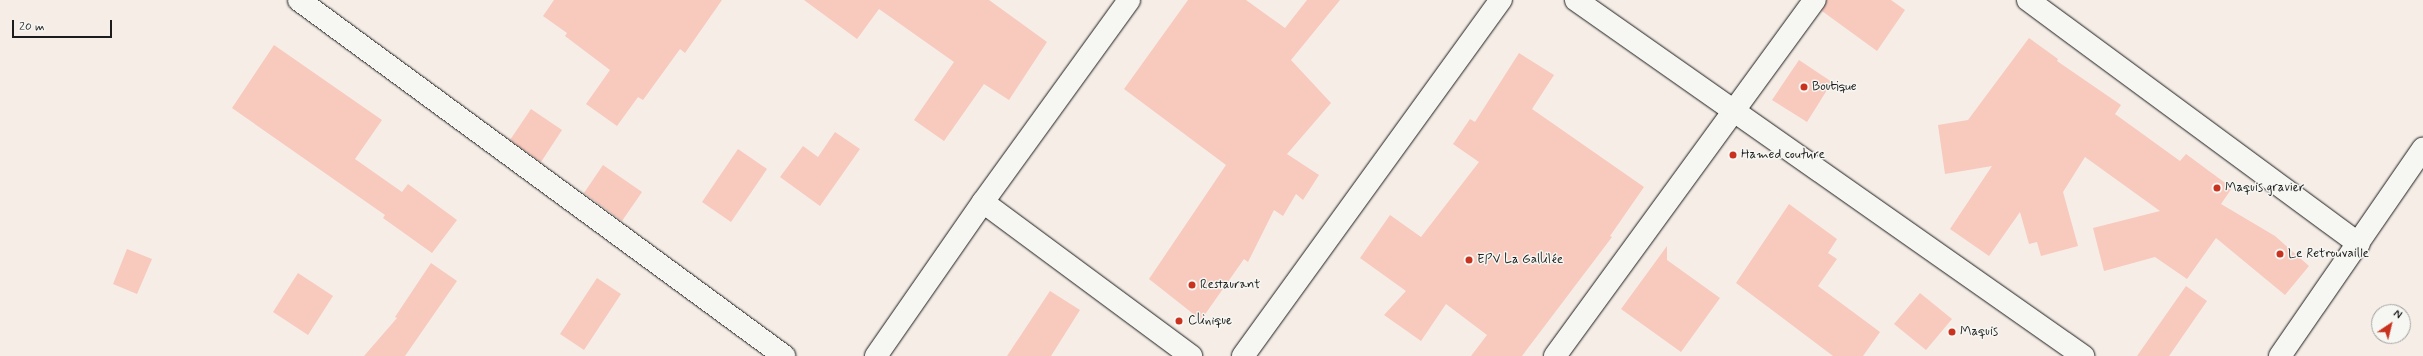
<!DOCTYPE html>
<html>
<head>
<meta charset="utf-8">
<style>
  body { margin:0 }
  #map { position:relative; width:2423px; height:356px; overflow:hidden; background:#f6ede7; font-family:Mynerve,sans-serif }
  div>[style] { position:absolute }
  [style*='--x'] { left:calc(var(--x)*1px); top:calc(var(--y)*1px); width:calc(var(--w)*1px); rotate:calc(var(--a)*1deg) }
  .building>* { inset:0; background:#f8c9bd }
  .roads { filter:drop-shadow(0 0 1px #1c1c1c) drop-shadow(0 0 1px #1c1c1c) }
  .street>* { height:22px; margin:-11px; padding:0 11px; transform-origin:11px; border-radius:11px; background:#f6f6f2 }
  .dots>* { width:11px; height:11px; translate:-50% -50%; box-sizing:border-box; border:2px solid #f6f6f2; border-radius:50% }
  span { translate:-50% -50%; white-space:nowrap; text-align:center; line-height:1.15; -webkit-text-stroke:3px #f6f6f2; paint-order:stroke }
  .poi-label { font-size:13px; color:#1c1c1c }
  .left { translate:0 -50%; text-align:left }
  .north { position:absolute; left:2371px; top:304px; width:40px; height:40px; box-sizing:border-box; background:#f6f6f2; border:1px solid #9f9f9c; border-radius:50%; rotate:35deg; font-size:11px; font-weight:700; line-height:16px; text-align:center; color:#1c1c1c }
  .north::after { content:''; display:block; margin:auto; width:14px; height:18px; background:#c8321e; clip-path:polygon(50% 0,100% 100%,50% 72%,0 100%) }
  .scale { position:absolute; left:12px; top:20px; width:100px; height:18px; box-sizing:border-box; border:2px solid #1c1c1c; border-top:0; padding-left:5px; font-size:12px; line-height:14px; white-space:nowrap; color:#1c1c1c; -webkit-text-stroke:3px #f6f6f2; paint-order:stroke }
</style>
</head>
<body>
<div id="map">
  <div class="building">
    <div style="clip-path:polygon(554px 0,722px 0,685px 53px,680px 49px,643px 100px,638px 97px,617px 126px,586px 104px,610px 70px,565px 36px,567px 33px,543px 16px)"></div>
    <div style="clip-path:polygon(804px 0,989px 0,1047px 42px,1009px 100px,984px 84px,944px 141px,914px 120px,954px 62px,879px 9px,857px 39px)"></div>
    <div style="clip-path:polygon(1188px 0,1246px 0,1285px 28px,1307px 0,1340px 0,1291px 60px,1331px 103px,1287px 154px,1319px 175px,1303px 200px,1296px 194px,1283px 216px,1274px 210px,1248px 262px,1244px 259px,1201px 320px,1149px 279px,1226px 165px,1124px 89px)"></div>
    <div style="clip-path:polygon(1827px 0,1891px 0,1905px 10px,1877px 51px,1822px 11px)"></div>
    <div style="clip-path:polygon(2029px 38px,2058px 59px,2057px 61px,2121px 105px,2115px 114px,2180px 161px,2186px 154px,2232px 188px,2221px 204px,2275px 236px,2309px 266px,2285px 295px,2216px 238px,2187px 279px,2155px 257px,2104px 271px,2093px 228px,2160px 211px,2085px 157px,2063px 192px,2078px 246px,2041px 256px,2037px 242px,2029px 244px,2020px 212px,1989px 256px,1950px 229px,1992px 166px,1945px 174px,1938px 125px,1968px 120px)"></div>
    <div style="clip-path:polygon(274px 45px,382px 120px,355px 159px,402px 192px,408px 184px,457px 220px,432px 253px,383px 218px,385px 215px,232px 108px)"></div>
    <div style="clip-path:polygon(1519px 53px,1554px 75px,1532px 109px,1644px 187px,1610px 236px,1612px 237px,1522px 356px,1471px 356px,1487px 335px,1446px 304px,1421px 341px,1384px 315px,1406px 291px,1360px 258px,1390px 215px,1421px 237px,1479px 162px,1453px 144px,1470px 119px,1475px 122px)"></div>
    <div style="clip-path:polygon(1799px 60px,1832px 82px,1807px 122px,1772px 100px)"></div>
    <div style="clip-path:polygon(531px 109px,562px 130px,541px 162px,510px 140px)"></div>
    <div style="clip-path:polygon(835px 132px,860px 149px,820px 206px,780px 177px,803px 146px,818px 157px)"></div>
    <div style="clip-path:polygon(738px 149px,767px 169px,731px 222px,702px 202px)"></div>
    <div style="clip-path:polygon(603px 165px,642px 192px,622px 221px,584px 193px)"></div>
    <div style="clip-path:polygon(1789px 204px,1837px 239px,1828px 253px,1837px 259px,1818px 286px,1880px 332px,1863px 356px,1833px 356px,1736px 283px)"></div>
    <div style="clip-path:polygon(1667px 246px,1667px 260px,1720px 298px,1681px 352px,1621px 309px)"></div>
    <div style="clip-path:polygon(127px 249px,152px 259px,137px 294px,113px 284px)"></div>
    <div style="clip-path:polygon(431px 263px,457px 281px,405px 356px,364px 356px,397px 318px,395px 317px)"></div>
    <div style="clip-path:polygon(298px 273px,333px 296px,308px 335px,273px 312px)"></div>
    <div style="clip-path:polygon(597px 278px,621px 294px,584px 350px,560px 334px)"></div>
    <div style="clip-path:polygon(2186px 286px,2207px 301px,2169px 356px,2137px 356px)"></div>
    <div style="clip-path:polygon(1050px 291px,1080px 310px,1051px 356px,1007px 356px)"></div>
    <div style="clip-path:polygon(1920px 293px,1952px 319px,1926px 350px,1894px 324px)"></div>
  </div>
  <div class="roads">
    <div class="street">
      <div style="--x:299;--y:0;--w:602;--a:36.28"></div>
      <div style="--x:1576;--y:0;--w:620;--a:35.08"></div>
      <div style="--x:2028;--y:0;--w:411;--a:36.4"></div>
      <div style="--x:983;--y:202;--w:259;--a:36.5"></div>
      <div style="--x:876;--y:356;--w:188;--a:-55.2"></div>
      <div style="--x:983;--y:202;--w:249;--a:-54.1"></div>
      <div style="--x:1243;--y:356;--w:440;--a:-54.1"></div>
      <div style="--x:1555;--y:356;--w:441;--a:-53.9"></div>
      <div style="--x:2280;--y:356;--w:252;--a:-55.4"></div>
    </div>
  </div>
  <div class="dots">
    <div style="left:1804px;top:87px;background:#c8321e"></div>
    <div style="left:1733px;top:155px;background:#c8321e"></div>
    <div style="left:2217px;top:188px;background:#c8321e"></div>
    <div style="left:2280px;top:254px;background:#c8321e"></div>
    <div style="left:1469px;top:260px;background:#c8321e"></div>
    <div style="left:1192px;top:285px;background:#c8321e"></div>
    <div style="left:1179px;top:321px;background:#c8321e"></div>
    <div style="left:1952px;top:332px;background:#c8321e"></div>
  </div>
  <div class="poi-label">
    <span class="left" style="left:1812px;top:87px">Boutique</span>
    <span class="left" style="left:1741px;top:155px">Hamed couture</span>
    <span class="left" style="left:2225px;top:188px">Maquis gravier</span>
    <span class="left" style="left:2288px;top:254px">Le Retrouvaille</span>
    <span class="left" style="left:1477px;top:260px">EPV La Gallilée</span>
    <span class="left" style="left:1200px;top:285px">Restaurant</span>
    <span class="left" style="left:1188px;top:321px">Clinique</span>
    <span class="left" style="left:1960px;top:332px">Maquis</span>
  </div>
  <div class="north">N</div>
  <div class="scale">20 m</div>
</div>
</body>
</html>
